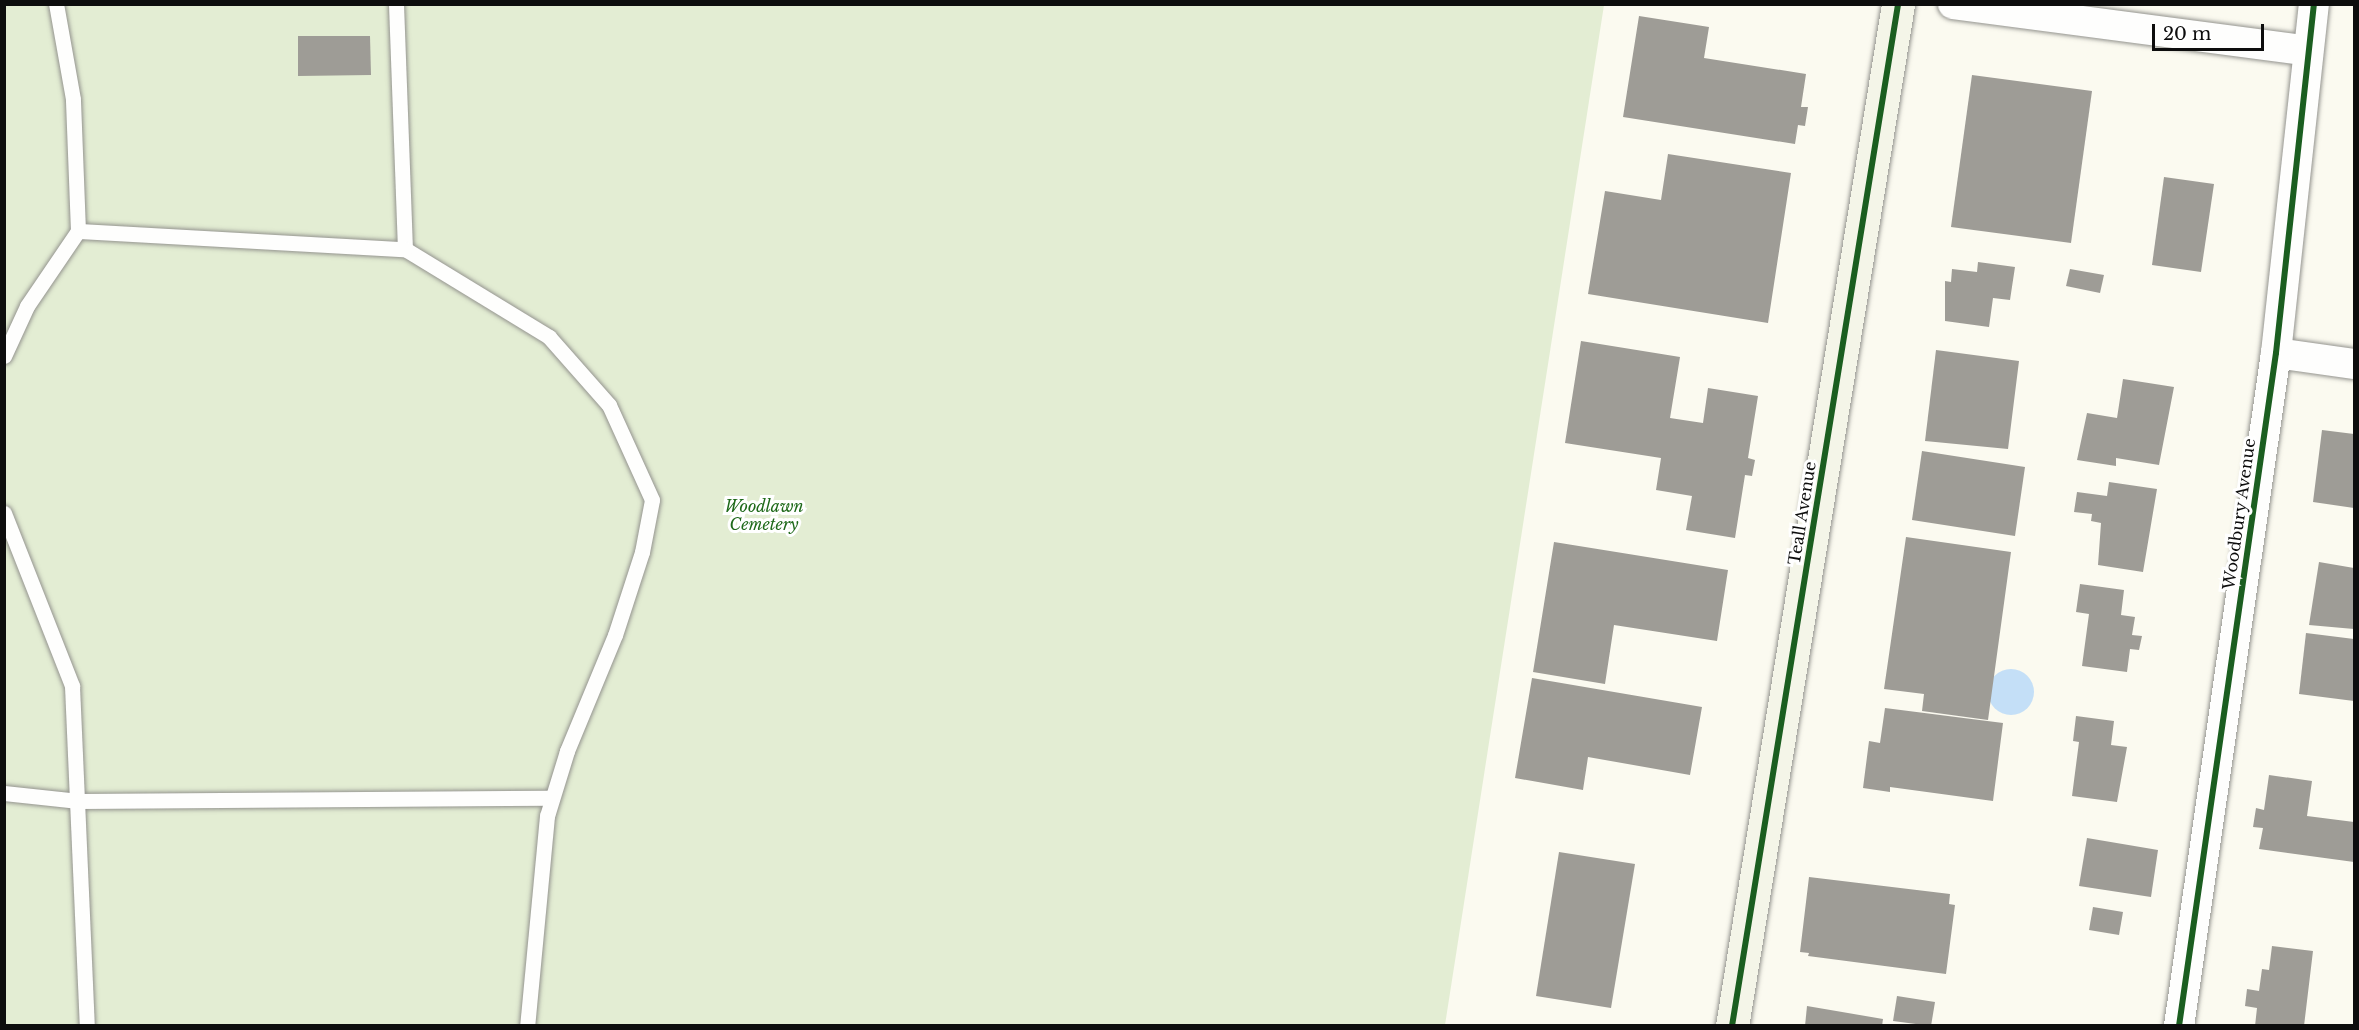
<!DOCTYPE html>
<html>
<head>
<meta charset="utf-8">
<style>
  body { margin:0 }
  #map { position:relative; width:2359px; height:1030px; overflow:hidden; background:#fbfaf0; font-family:"Libre Baskerville",serif }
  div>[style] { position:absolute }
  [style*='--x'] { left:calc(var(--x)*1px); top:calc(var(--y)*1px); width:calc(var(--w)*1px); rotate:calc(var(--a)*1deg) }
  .cemetery>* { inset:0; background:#e3edd3 }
  .water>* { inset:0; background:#c4dff7 }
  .round { border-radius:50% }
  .building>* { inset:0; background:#9e9c96 }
  .roads { filter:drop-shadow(0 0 2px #94948f) drop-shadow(0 0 2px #94948f) }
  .lane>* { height:15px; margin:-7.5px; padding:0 7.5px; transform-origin:7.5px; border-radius:7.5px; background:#fefefd }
  .street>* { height:30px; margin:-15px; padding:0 15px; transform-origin:15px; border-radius:15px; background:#fefefd }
  .secondary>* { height:33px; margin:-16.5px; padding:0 16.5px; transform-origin:16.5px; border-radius:16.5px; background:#f4f5e8 }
  .cycleway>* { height:6px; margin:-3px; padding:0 3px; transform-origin:3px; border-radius:3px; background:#1b5e20 }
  span { translate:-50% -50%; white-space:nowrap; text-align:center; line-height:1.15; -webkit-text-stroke:6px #fff; paint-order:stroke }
  .park-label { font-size:16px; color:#1e6919; font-style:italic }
  .street-label { font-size:16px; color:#0d0d0d }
  .frame { position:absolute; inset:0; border:6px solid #0d0d0d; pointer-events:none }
  .scale { position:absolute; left:2152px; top:24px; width:112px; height:27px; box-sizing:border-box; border:3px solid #0d0d0d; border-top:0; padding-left:8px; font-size:18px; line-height:21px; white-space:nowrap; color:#0d0d0d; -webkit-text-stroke:4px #fff; paint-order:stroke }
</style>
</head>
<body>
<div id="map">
  <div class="cemetery">
    <div style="clip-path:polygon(5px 5px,1604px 5px,1445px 1025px,5px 1026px)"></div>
  </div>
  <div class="water">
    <div class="round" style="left:1988px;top:669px;width:46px;height:46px"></div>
  </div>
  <div class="building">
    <div style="clip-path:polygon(1639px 16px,1709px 27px,1704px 58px,1806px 74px,1801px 107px,1808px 107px,1805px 126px,1798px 125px,1795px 144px,1623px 117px)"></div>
    <div style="clip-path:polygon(298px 36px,370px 36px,371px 75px,298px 76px)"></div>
    <div style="clip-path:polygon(1972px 75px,2092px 91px,2071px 243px,1951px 227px)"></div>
    <div style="clip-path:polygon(1668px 154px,1791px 173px,1768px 323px,1588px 294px,1605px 191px,1661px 200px)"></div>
    <div style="clip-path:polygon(2164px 177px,2214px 184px,2201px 272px,2152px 265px)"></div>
    <div style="clip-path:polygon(1978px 262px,2015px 267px,2010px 300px,1993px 298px,1989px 327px,1945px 321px,1945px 281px,1951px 282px,1952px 269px,1977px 272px)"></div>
    <div style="clip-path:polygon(2070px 269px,2104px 275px,2100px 293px,2066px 286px)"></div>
    <div style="clip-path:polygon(1581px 341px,1680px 357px,1670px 418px,1703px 423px,1708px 388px,1758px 396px,1748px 458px,1755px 460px,1752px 476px,1745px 475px,1735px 538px,1686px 530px,1692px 496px,1656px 490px,1661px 458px,1565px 443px)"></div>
    <div style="clip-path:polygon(1936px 350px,2019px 361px,2008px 449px,1925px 441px)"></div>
    <div style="clip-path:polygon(2123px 379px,2174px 387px,2159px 465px,2116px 458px,2116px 466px,2077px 460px,2087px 413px,2117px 418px)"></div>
    <div style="clip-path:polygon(2322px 430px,2354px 434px,2354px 508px,2313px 502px)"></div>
    <div style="clip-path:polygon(1922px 451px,2025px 467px,2015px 536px,1912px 520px)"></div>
    <div style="clip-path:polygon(2109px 482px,2157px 489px,2143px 572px,2098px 565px,2101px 523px,2091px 521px,2092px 514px,2074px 512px,2077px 492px,2107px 496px)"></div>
    <div style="clip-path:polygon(1906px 537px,2011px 552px,1988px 720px,1922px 711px,1924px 694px,1884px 689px)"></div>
    <div style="clip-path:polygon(1554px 542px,1728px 570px,1717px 641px,1614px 625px,1605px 684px,1533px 672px)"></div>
    <div style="clip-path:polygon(2319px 562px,2354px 568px,2354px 629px,2309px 625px)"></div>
    <div style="clip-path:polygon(2080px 584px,2124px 590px,2121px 615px,2135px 617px,2132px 635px,2142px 636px,2139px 650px,2130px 649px,2127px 672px,2082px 666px,2089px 614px,2076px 612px)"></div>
    <div style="clip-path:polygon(2306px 633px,2354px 639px,2354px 701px,2299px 694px)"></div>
    <div style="clip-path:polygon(1532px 678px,1702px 707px,1690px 775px,1588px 757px,1583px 790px,1515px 778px)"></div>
    <div style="clip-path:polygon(1885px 708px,2003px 723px,1993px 801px,1890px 787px,1890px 792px,1863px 788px,1869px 741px,1880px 743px)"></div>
    <div style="clip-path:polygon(2076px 716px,2114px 721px,2111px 745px,2127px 747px,2117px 802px,2072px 796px,2079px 742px,2073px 741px)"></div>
    <div style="clip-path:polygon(2269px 775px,2312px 781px,2307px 816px,2354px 822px,2354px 862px,2259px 849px,2263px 828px,2253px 827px,2256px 808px,2264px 810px)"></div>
    <div style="clip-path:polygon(2087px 838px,2158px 850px,2151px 897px,2079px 886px)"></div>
    <div style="clip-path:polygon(1559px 852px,1635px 864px,1611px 1008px,1536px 996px)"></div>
    <div style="clip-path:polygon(1809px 877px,1950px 894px,1949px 904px,1955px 905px,1946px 974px,1808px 956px,1809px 953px,1800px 952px)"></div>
    <div style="clip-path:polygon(2093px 907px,2123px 912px,2119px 935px,2089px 930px)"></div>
    <div style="clip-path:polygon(2272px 946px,2313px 951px,2304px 1026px,2255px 1026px,2257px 1008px,2245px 1006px,2247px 989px,2259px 991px,2262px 969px,2269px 970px)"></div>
    <div style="clip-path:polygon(1897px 996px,1935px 1002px,1931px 1026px,1893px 1021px)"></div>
    <div style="clip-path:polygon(1807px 1006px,1883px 1019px,1882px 1026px,1805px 1026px)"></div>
  </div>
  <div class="roads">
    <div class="lane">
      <div style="--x:396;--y:4;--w:245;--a:87.9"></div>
      <div style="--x:405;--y:249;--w:169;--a:31.4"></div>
      <div style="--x:549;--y:337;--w:91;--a:48.6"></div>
      <div style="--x:609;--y:405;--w:104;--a:65.6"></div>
      <div style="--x:652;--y:500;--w:53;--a:100.9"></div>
      <div style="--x:642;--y:552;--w:87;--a:108"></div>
      <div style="--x:615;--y:635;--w:126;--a:112.5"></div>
      <div style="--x:567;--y:751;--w:68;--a:107.1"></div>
      <div style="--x:547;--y:816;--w:211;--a:95.4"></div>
      <div style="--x:78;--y:231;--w:327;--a:3.2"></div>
      <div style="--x:4;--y:356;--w:55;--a:-65.3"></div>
      <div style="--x:27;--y:306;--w:91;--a:-55.8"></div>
      <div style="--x:78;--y:231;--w:132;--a:-92.2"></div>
      <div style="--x:73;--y:99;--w:97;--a:-100.1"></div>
      <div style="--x:4;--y:513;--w:186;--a:68.5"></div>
      <div style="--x:72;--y:686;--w:340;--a:87.5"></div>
      <div style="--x:4;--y:793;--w:75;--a:6.1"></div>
      <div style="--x:79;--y:801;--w:473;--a:-0.4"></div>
    </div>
    <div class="street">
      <div style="--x:1953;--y:4;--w:358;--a:7.5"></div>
      <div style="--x:2276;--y:353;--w:79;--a:8"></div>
      <div style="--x:2179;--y:1026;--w:680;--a:-81.8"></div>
      <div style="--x:2276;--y:353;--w:351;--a:-83.8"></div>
    </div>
    <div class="secondary">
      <div style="--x:1732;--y:1026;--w:1035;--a:-80.77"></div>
    </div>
  </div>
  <div class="cycleway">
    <div style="--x:1732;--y:1026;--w:1035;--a:-80.77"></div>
    <div style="--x:2179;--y:1026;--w:680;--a:-81.8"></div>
    <div style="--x:2276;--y:353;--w:351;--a:-83.8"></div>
  </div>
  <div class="park-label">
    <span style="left:764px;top:515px">Woodlawn<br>Cemetery</span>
  </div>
  <div class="street-label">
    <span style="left:1802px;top:513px;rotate:-81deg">Teall Avenue</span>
    <span style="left:2239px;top:514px;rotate:-82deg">Woodbury Avenue</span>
  </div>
  <div class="frame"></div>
  <div class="scale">20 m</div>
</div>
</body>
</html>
